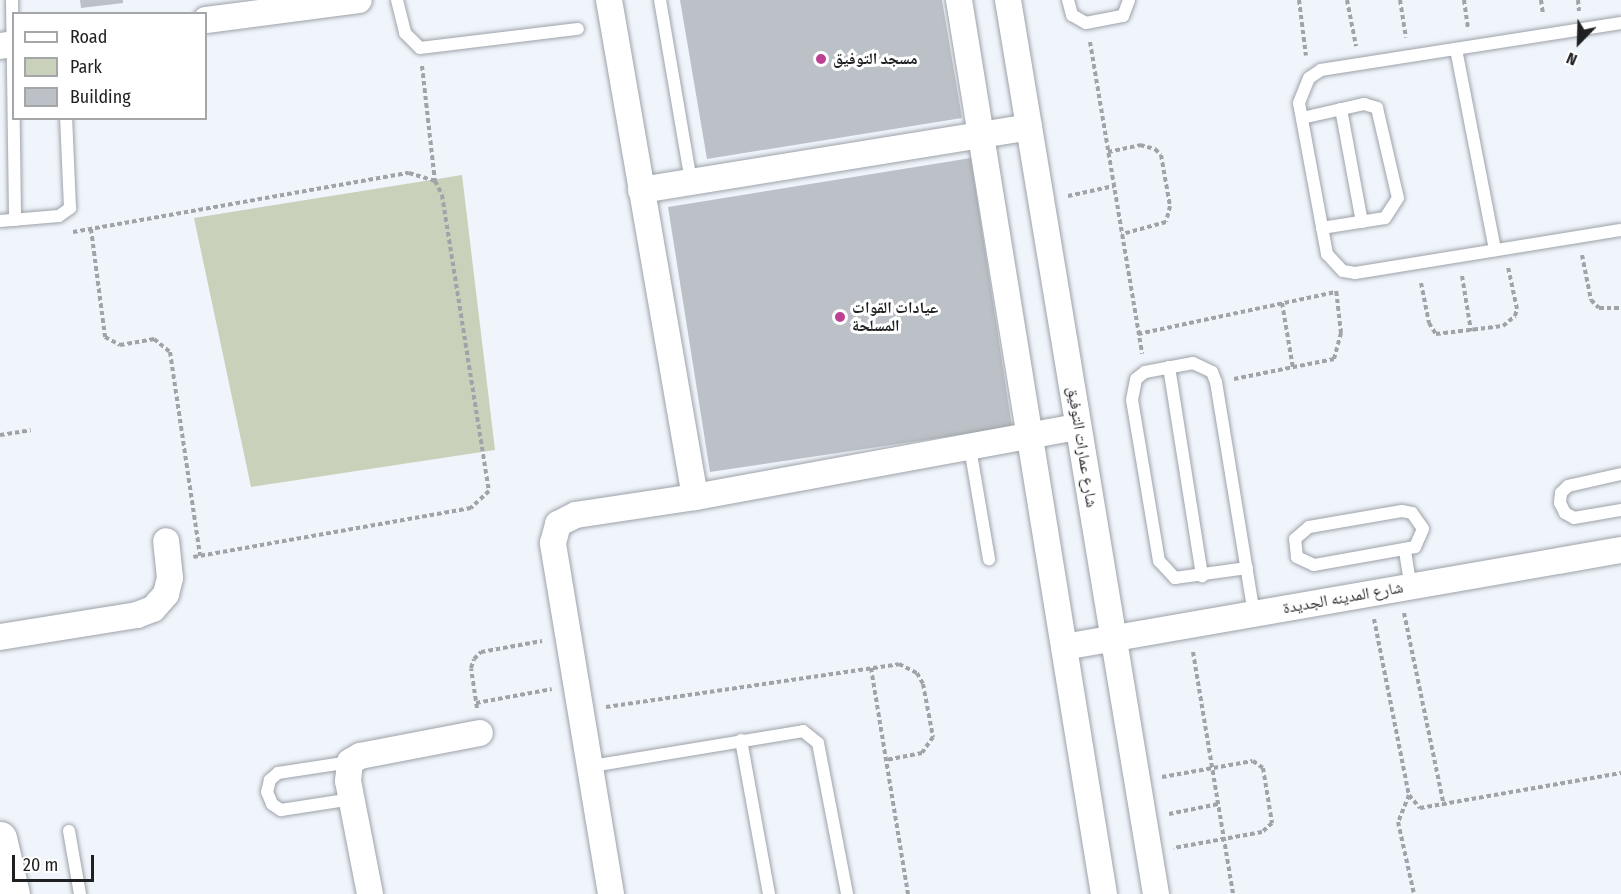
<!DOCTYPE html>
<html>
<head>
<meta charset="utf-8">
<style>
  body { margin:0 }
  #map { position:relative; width:1621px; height:894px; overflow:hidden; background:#f0f5fc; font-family:"Fira Sans Condensed","Noto Naskh Arabic",sans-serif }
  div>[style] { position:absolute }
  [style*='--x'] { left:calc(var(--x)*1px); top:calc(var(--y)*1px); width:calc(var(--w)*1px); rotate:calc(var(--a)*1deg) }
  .green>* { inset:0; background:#cad1bb }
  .building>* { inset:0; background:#bcc1c7 }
  .path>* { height:4px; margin-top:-2px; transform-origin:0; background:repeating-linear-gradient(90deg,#a0a4a9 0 4.5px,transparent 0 7.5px) }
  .roads { filter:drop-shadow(0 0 2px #9da2a8) drop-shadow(0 0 2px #9da2a8) }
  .service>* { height:12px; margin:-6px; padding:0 6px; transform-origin:6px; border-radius:6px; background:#fff }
  .minor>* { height:26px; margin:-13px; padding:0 13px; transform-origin:13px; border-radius:13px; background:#fff }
  .secondary>* { height:33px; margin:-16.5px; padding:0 16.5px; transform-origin:16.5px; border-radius:16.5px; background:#fff }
  .dots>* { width:16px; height:16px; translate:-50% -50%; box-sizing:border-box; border:3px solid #fff; border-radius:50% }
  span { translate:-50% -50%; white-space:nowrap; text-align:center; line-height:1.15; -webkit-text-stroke:6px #fff; paint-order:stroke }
  .poi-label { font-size:16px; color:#1e2022; font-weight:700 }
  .left { translate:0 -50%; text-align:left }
  .street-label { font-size:16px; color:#1e2022 }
  .legend { position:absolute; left:12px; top:12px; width:195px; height:108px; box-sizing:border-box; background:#fff; border:2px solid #a5a6a7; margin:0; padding:8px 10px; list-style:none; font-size:18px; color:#1e2022 }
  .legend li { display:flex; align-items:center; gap:12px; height:30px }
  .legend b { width:30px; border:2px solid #a5a6a7 }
  .north { position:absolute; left:1549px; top:12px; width:60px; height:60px; -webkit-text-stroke:4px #fff; paint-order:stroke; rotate:203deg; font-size:16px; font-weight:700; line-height:24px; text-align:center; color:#1e2022 }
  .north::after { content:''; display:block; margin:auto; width:21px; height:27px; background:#1e2022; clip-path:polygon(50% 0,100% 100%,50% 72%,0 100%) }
  .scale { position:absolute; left:12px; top:855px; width:82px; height:27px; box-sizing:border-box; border:3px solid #1e2022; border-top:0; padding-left:8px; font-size:18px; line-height:21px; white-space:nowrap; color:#1e2022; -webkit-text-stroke:4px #fff; paint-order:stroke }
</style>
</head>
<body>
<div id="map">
  <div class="green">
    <div style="clip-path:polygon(462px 175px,495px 450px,251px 487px,194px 218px)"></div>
  </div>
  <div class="building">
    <div style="clip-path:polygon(80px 0,123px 0,123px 3px,81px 8px)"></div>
    <div style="clip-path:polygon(680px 0,942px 0,962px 118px,707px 159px)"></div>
    <div style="clip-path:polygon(971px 158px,1012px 427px,710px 472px,668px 207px)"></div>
  </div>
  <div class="path">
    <div style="--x:1299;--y:0;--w:56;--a:82.9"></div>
    <div style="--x:1347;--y:0;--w:47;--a:78.9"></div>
    <div style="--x:1400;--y:0;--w:38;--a:81"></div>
    <div style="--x:1464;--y:0;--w:28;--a:82"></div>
    <div style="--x:1541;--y:0;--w:15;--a:82"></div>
    <div style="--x:1578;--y:0;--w:11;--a:85"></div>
    <div style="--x:1090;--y:42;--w:316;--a:80.5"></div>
    <div style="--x:422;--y:66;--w:116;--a:83.6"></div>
    <div style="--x:1108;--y:152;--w:33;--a:-12"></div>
    <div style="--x:1140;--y:145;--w:16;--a:15"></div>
    <div style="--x:1155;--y:149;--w:8;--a:45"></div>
    <div style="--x:1161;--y:155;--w:52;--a:80"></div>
    <div style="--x:1170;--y:206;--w:16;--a:104"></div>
    <div style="--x:1166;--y:222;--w:46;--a:164.7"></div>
    <div style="--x:1068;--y:196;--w:47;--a:-12.3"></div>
    <div style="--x:91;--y:229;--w:109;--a:82.6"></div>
    <div style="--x:105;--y:337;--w:17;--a:28"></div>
    <div style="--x:120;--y:345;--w:35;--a:-10"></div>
    <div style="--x:154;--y:339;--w:21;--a:39"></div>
    <div style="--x:170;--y:352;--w:206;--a:81.6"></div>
    <div style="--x:73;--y:232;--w:341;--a:-10"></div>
    <div style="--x:409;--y:173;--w:27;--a:17"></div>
    <div style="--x:435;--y:181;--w:16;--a:63"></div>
    <div style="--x:442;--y:195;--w:300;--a:81"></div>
    <div style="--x:489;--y:491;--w:25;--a:137"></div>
    <div style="--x:471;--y:508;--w:282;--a:170"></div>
    <div style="--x:1582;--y:255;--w:46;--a:78.7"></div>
    <div style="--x:1591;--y:300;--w:11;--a:45"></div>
    <div style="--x:1599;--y:308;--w:22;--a:0"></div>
    <div style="--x:1462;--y:276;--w:56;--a:80.7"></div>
    <div style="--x:1421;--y:283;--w:41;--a:78.7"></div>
    <div style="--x:1429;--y:323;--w:13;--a:58"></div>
    <div style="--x:1436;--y:334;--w:67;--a:-6.8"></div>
    <div style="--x:1503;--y:326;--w:16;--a:-40"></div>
    <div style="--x:1515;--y:316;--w:7;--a:-74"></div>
    <div style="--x:1517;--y:309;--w:43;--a:-102.1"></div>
    <div style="--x:1282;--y:303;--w:66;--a:80.4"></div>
    <div style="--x:1138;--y:334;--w:202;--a:-12"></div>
    <div style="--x:1234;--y:379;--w:102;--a:-11.3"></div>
    <div style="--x:1334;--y:359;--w:27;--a:-75"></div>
    <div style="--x:1341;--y:333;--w:44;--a:-96.5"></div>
    <div style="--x:0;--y:435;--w:31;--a:-9"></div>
    <div style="--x:1404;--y:613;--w:197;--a:78.3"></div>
    <div style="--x:1374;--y:619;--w:179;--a:78.8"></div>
    <div style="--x:1409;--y:795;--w:17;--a:50"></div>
    <div style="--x:1420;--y:808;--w:204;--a:-9.9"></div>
    <div style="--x:1193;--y:652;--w:245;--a:80.6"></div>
    <div style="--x:871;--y:668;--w:229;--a:80.7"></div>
    <div style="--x:476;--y:703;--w:77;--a:-10.4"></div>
    <div style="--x:606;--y:707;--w:296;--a:-8.3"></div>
    <div style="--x:899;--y:664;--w:20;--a:27"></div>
    <div style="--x:917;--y:673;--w:13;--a:61"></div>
    <div style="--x:923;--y:684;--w:54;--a:79.3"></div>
    <div style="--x:933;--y:737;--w:19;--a:125"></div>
    <div style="--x:922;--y:753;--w:37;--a:169"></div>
    <div style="--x:477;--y:708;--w:40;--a:-98.5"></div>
    <div style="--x:471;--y:668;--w:9;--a:-72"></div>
    <div style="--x:474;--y:659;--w:10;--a:-45"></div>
    <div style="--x:481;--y:652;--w:62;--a:-10.2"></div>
    <div style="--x:1162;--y:777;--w:92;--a:-10"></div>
    <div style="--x:1253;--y:761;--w:12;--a:35"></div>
    <div style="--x:1263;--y:768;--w:56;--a:80.7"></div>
    <div style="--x:1272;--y:823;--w:13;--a:138"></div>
    <div style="--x:1262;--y:832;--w:90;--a:169.8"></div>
    <div style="--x:1409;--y:795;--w:29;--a:112"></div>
    <div style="--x:1398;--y:822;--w:74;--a:77.5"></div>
    <div style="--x:1169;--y:814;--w:50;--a:-11.5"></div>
  </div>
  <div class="roads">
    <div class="service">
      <div style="--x:12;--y:0;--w:220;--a:89.2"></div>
      <div style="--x:397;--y:0;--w:34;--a:76"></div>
      <div style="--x:405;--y:33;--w:21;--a:45"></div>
      <div style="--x:420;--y:48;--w:159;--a:-6.9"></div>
      <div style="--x:660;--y:0;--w:184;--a:80.3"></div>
      <div style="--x:1068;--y:0;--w:16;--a:75"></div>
      <div style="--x:1072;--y:15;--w:16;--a:30"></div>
      <div style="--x:1086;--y:23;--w:38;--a:-11"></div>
      <div style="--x:1123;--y:16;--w:17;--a:-69"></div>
      <div style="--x:1621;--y:23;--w:304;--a:171.1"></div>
      <div style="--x:1321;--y:70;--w:14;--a:146"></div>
      <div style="--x:1309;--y:78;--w:27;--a:112"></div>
      <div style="--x:1299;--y:103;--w:154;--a:79.5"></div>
      <div style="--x:1327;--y:254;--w:23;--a:47"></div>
      <div style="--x:1343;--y:271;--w:12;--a:9"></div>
      <div style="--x:1355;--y:273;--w:269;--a:-9.2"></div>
      <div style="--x:1456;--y:49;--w:205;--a:79"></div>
      <div style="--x:1341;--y:109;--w:115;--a:79.5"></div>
      <div style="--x:1302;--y:118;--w:64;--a:-12.7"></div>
      <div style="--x:1364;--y:104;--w:14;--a:17"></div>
      <div style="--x:1377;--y:108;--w:92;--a:76.9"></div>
      <div style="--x:1398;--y:198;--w:24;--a:123"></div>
      <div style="--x:1385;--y:218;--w:64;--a:171"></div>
      <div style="--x:0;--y:221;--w:59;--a:-4.8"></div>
      <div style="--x:59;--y:216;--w:14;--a:-36"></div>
      <div style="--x:70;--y:208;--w:90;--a:-92.5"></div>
      <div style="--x:1169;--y:367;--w:212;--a:81"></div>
      <div style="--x:970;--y:448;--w:113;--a:80.3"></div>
      <div style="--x:1621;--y:474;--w:54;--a:167.2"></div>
      <div style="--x:1568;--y:486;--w:10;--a:135"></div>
      <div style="--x:1561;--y:493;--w:10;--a:96"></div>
      <div style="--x:1560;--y:503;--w:11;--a:63"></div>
      <div style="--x:1565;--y:513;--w:10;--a:29"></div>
      <div style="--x:1574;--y:518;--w:48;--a:-9.7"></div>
      <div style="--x:1402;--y:511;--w:10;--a:11"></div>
      <div style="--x:1412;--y:513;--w:19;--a:55"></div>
      <div style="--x:1423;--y:529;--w:20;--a:114"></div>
      <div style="--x:1415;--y:547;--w:103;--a:169.9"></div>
      <div style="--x:1314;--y:565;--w:19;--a:-155"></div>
      <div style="--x:1297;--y:557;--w:18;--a:-96"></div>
      <div style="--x:1295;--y:539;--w:18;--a:-41"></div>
      <div style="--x:1309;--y:527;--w:94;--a:-9.8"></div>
      <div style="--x:1405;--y:551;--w:36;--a:81"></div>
      <div style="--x:1247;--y:568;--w:73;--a:172.1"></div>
      <div style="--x:1175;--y:578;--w:23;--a:-133"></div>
      <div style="--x:1159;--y:561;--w:163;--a:-99.5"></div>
      <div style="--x:1132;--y:400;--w:21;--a:-79"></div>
      <div style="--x:1136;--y:379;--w:11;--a:-38"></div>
      <div style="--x:1145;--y:372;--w:49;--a:-10.6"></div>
      <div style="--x:1193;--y:363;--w:21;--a:25"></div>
      <div style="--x:1212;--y:372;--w:11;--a:68"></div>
      <div style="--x:1216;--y:382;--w:235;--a:80.7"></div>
      <div style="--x:741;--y:740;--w:157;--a:79.7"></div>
      <div style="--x:350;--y:762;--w:73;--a:171.3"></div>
      <div style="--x:278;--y:773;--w:11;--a:139"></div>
      <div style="--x:270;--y:780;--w:12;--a:104"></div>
      <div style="--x:267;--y:792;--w:13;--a:67"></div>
      <div style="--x:272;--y:804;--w:11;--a:34"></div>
      <div style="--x:281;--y:810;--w:72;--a:-8.8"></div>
      <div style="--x:592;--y:766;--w:214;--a:-9.4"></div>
      <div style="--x:803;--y:731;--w:19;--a:39"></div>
      <div style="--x:818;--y:743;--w:154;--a:79.1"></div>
      <div style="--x:69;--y:831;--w:64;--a:80.1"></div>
    </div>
    <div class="minor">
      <div style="--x:609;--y:0;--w:504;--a:80.18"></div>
      <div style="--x:959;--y:0;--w:906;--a:80.79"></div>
      <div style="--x:1008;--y:0;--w:906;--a:80.6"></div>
      <div style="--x:206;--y:20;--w:154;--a:-7.4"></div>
      <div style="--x:0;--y:46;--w:14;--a:-8"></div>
      <div style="--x:641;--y:190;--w:393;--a:-9.2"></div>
      <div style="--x:0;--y:637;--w:139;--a:-9.1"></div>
      <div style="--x:137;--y:615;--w:17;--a:-21"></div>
      <div style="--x:153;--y:609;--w:20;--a:-49"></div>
      <div style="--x:166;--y:594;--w:16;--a:-76"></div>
      <div style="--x:170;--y:578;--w:37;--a:-96"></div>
      <div style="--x:1064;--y:647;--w:565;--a:-9.88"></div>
      <div style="--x:370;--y:894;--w:115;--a:-101"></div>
      <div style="--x:348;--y:781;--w:19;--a:-84"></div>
      <div style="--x:350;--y:762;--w:12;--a:-31"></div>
      <div style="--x:360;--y:756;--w:122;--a:-10.9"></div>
      <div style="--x:611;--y:894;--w:356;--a:-99.4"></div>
      <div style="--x:553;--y:543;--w:20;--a:-75"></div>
      <div style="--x:558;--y:524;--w:20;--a:-27"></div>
      <div style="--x:576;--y:515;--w:120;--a:-8.6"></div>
      <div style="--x:695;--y:497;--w:389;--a:-10.4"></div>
    </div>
    <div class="secondary">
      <div style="--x:0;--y:838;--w:57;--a:76.9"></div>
    </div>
  </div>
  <div class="dots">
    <div style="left:821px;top:59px;background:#bc4193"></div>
    <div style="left:840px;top:317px;background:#bc4193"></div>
  </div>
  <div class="poi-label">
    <span class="left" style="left:833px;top:59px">مسجد التوفيق</span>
    <span class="left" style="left:852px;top:317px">عيادات القوات<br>المسلحة</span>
  </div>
  <div class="street-label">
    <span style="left:1082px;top:447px;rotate:81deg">شارع عمارات التوفيق</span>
    <span style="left:1343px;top:598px;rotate:-10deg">شارع المدينه الجديدة</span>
  </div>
  <ul class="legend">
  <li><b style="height:8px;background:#fff"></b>Road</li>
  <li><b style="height:16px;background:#cad1bb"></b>Park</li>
  <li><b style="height:16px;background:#bcc1c7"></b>Building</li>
  </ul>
  <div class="north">N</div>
  <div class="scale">20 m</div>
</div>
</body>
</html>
